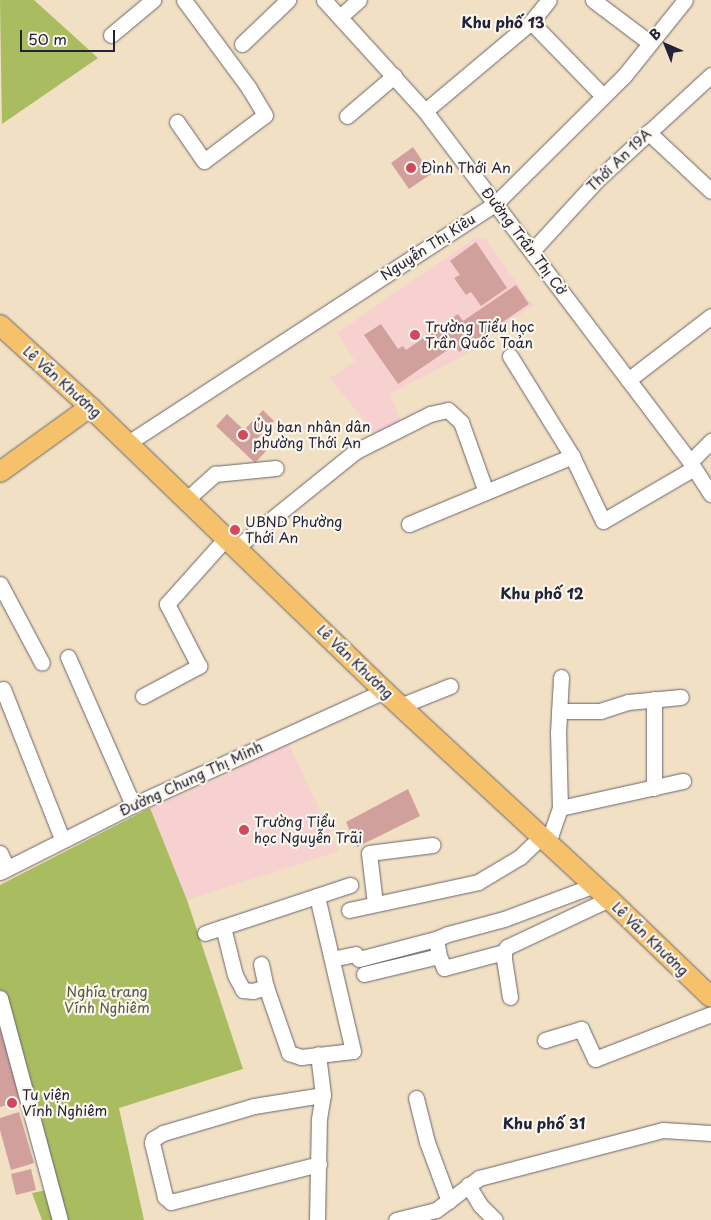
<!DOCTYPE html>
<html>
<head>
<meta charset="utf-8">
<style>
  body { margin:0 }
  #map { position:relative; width:711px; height:1220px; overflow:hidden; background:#f1e0c3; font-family:"Playpen Sans",sans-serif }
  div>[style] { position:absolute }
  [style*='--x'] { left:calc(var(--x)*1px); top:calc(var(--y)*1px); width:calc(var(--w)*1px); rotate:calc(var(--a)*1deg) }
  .built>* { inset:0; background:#f7d0d0 }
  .green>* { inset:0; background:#a9bc60 }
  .building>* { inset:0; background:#d2a09c }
  .roads { filter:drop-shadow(0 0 1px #6a646b) drop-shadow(0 0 1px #6a646b) }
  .minor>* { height:15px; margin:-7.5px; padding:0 7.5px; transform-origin:7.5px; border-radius:7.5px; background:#fff }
  .major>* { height:20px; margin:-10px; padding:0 10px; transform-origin:10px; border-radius:10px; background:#f5c16b }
  .dots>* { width:14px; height:14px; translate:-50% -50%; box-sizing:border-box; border:2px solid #fbf7ec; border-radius:50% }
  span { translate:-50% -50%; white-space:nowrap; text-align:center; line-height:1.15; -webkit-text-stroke:4.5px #fbf7ec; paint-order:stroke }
  .street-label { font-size:14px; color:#22223b }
  .poi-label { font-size:14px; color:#22223b }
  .left { translate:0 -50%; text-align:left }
  .park-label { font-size:14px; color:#515848 }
  .neighbourhood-label { font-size:15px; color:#22223b; font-weight:700 }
  .north { position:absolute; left:641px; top:20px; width:50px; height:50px; -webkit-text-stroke:4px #fbf7ec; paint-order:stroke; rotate:316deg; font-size:14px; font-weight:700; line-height:20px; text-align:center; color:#22223b }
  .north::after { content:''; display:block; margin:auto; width:18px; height:22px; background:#22223b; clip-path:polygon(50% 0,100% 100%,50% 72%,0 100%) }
  .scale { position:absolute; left:20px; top:30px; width:95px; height:22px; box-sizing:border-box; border:2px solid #22223b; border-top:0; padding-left:6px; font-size:15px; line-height:18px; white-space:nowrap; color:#22223b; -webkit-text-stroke:4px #fbf7ec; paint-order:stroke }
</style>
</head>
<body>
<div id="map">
  <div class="built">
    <div style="clip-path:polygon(475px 238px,485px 239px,533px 305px,489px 337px,491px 341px,390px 394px,401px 422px,375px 434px,330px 378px,355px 361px,337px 333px)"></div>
    <div style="clip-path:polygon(290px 741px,290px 747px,339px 851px,187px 900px,150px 808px,240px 769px,245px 760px)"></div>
  </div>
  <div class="green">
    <div style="clip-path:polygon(0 0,34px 0,98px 58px,2px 124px)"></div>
    <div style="clip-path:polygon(150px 808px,187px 900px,243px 1069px,119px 1108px,144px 1220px,42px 1220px,32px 1193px,47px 1190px,0 1016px,0 885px)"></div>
  </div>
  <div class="building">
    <div style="clip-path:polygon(413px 147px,431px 174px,409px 189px,391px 163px)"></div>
    <div style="clip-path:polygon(476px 242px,507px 288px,481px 306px,471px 292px,466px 295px,454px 278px,460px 275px,450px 261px)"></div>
    <div style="clip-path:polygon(516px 285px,529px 304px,459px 352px,455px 345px,398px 384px,364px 335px,381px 324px,398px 349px,403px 346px,406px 350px,458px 314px,463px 321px)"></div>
    <div style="clip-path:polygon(263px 410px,274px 421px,255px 441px,266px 451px,255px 463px,216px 426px,227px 414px,244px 430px)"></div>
    <div style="clip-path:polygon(408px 789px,420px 816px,357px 847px,346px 822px)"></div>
    <div style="clip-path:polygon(0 1026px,21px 1101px,0 1107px)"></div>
    <div style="clip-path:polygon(19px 1112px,34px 1163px,11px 1170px,0 1130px,0 1118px)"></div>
    <div style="clip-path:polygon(31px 1169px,36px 1190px,16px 1195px,11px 1174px)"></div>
  </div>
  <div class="roads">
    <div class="minor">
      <div style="--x:324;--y:0;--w:150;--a:47.7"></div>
      <div style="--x:425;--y:111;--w:440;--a:52.9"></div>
      <div style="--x:690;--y:462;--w:38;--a:57"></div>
      <div style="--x:593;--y:0;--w:71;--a:37"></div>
      <div style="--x:341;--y:16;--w:24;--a:-42"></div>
      <div style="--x:531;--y:22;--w:28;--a:-51"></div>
      <div style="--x:111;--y:35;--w:55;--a:-39.8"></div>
      <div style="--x:242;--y:44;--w:64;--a:-43.7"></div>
      <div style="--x:425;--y:111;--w:138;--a:-40"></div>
      <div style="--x:531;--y:22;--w:103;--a:45.8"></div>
      <div style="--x:347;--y:116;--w:62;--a:-40.4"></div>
      <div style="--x:177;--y:122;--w:47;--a:55.3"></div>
      <div style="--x:204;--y:161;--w:76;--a:-37"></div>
      <div style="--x:265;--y:115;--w:31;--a:-121"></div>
      <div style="--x:249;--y:88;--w:109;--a:-126.5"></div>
      <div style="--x:648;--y:132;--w:86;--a:43.1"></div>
      <div style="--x:532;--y:251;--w:96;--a:-47.5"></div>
      <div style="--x:597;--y:180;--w:155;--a:-42.6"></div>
      <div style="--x:510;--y:356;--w:118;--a:58.2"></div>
      <div style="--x:628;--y:380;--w:105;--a:-37.6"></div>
      <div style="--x:128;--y:443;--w:439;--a:-33.1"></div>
      <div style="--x:496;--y:203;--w:180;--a:-44.8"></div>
      <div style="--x:624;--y:76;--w:97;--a:-51.2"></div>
      <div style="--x:690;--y:462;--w:30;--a:-45"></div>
      <div style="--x:187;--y:499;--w:38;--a:-42"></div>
      <div style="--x:215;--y:474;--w:61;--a:-5.6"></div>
      <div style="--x:409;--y:524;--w:177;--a:-22.6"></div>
      <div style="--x:572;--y:456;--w:72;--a:64.5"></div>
      <div style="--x:603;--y:521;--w:105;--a:-30.2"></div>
      <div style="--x:237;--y:547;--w:153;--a:-38.9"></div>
      <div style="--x:356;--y:451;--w:83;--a:-26.6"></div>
      <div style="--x:430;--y:414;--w:18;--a:-13"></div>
      <div style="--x:448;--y:410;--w:18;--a:43"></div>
      <div style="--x:461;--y:422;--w:74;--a:70.3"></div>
      <div style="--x:0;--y:584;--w:89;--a:62"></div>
      <div style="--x:68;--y:657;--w:162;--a:66.3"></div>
      <div style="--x:3;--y:689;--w:161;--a:68.5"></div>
      <div style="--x:143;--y:696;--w:64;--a:-28.2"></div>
      <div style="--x:199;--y:666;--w:70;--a:-117.3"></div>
      <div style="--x:167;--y:604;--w:90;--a:-48.2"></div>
      <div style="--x:654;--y:699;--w:89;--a:90"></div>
      <div style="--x:400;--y:706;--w:54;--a:-21.8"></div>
      <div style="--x:559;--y:711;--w:41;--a:0"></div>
      <div style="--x:600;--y:711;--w:29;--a:-18"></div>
      <div style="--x:628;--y:702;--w:53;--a:-5.4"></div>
      <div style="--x:560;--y:808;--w:126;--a:-12.4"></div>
      <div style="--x:545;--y:841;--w:9;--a:-49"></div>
      <div style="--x:551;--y:834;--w:28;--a:-71"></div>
      <div style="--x:560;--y:808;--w:75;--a:-91.5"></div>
      <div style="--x:558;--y:733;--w:56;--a:-86.9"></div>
      <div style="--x:0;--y:853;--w:17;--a:65"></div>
      <div style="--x:0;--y:872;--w:149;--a:-26.7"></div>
      <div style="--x:133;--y:805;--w:276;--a:-24.4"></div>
      <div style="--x:375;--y:904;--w:51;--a:-96.7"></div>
      <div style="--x:369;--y:853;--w:64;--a:-7.2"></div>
      <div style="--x:349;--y:910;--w:132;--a:-12.2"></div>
      <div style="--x:478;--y:882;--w:49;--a:-30.8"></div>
      <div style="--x:520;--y:857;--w:29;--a:-44"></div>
      <div style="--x:223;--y:927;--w:49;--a:76"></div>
      <div style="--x:235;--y:975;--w:17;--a:62"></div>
      <div style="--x:243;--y:990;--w:10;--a:6"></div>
      <div style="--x:253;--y:991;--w:14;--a:-17"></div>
      <div style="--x:205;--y:933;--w:153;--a:-18.3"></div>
      <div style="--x:439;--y:956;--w:17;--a:-100"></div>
      <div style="--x:436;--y:939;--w:13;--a:-23"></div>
      <div style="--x:448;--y:934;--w:58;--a:-15"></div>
      <div style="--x:504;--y:919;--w:94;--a:-20.6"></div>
      <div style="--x:332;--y:959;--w:24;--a:-12"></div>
      <div style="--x:359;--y:959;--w:80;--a:-14.6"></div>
      <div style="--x:261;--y:964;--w:24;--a:78"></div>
      <div style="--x:266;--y:987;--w:70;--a:70.8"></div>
      <div style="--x:289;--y:1053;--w:13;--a:18"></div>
      <div style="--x:301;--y:1057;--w:52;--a:-6.6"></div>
      <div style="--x:353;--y:1051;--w:159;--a:-103.1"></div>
      <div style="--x:364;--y:974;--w:77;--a:-13.5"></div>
      <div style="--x:439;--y:956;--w:13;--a:67"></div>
      <div style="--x:444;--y:968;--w:62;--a:-14.9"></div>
      <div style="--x:510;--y:997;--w:37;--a:-99"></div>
      <div style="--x:504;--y:960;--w:8;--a:-90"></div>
      <div style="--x:504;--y:952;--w:6;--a:-59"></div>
      <div style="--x:507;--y:947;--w:113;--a:-25.2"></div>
      <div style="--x:0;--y:998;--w:230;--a:74.9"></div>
      <div style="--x:545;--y:1040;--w:38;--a:-17"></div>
      <div style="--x:581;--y:1029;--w:33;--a:65"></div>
      <div style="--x:595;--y:1059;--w:124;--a:-21.2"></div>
      <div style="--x:416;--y:1098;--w:45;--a:76"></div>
      <div style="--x:427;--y:1142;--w:63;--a:69.6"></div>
      <div style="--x:319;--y:1164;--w:153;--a:165.6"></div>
      <div style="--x:171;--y:1202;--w:8;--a:-140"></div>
      <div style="--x:165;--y:1197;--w:56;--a:-103.5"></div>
      <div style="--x:152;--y:1143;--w:4;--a:-76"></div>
      <div style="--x:153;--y:1139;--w:12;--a:-31"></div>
      <div style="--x:163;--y:1133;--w:95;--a:-16.5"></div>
      <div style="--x:254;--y:1106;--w:70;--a:-9.1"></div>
      <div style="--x:468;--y:1185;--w:23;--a:59"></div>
      <div style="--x:480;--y:1205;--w:21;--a:45"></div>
      <div style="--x:317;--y:1220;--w:101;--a:-88.9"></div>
      <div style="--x:319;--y:1119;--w:24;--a:-81"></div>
      <div style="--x:323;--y:1095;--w:41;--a:-97"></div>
      <div style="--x:396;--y:1220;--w:41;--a:-14"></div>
      <div style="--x:436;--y:1210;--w:54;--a:-36.7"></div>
      <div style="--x:479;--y:1178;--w:190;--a:-14.6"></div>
      <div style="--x:663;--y:1130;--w:48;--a:3.6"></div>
    </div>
    <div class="major">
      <div style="--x:0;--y:325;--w:122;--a:42.3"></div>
      <div style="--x:90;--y:407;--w:409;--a:44"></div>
      <div style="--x:384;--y:691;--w:306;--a:42.8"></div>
      <div style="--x:609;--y:899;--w:141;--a:43.9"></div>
      <div style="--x:0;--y:472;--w:111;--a:-35.8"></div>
    </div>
  </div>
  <div class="dots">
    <div style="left:411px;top:168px;background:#d1495b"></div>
    <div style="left:415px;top:335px;background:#d1495b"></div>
    <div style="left:243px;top:435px;background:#d1495b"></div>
    <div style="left:235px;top:530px;background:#d1495b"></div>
    <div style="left:244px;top:830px;background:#d1495b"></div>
    <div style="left:12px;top:1103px;background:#d1495b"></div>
  </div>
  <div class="street-label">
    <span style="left:619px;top:160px;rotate:-44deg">Thới An 19A</span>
    <span style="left:524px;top:241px;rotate:53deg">Đường Trần Thị Cờ</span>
    <span style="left:428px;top:247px;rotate:-33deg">Nguyễn Thị Kiêu</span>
    <span style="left:62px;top:382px;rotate:42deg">Lê Văn Khương</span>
    <span style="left:355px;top:662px;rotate:44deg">Lê Văn Khương</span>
    <span style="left:191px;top:779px;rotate:-25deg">Đường Chung Thị Minh</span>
    <span style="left:650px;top:939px;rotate:44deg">Lê Văn Khương</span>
  </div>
  <div class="poi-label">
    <span class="left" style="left:421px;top:168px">Đình Thới An</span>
    <span class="left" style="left:425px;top:335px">Trường Tiểu học<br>Trần Quốc Toản</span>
    <span class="left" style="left:253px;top:435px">Ủy ban nhân dân<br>phường Thới An</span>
    <span class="left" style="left:245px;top:530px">UBND Phường<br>Thới An</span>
    <span class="left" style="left:254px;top:830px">Trường Tiểu<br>học Nguyễn Trãi</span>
    <span class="left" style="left:22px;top:1103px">Tu viện<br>Vĩnh Nghiêm</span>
  </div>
  <div class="park-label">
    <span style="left:107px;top:1000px">Nghĩa trang<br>Vĩnh Nghiêm</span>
  </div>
  <div class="neighbourhood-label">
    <span style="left:503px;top:22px">Khu phố 13</span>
    <span style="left:542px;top:593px">Khu phố 12</span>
    <span style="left:544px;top:1123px">Khu phố 31</span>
  </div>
  <div class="north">B</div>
  <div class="scale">50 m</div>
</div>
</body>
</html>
